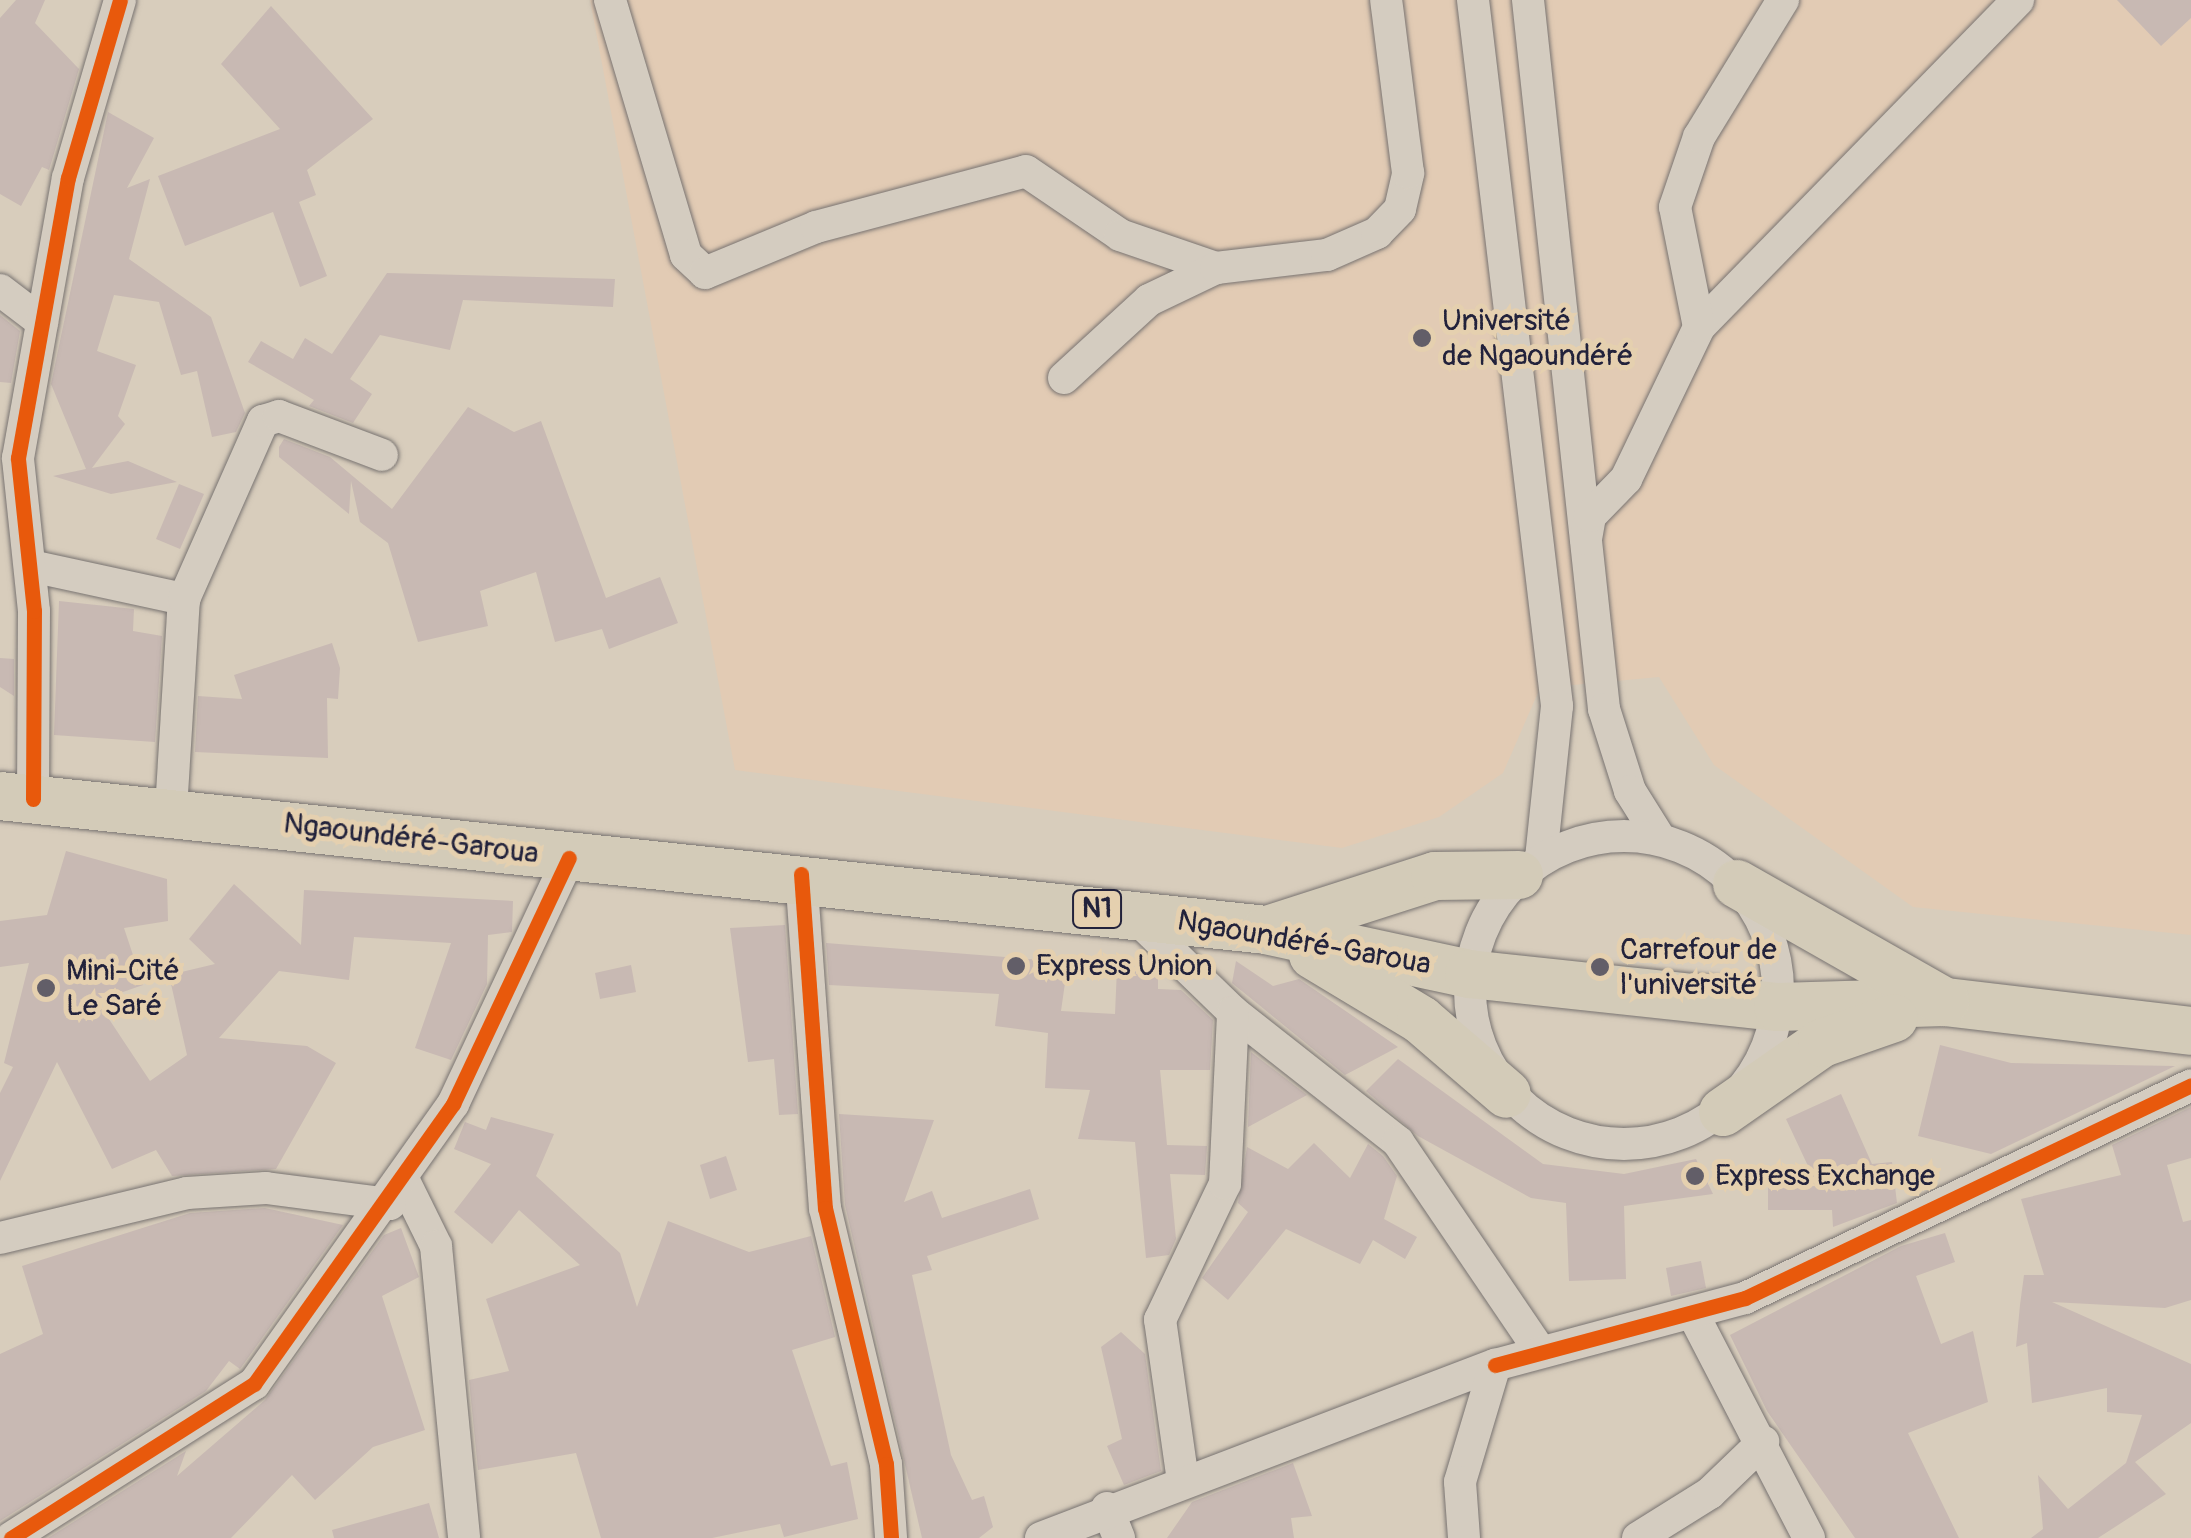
<!DOCTYPE html>
<html>
<head>
<meta charset="utf-8">
<style>
  body { margin:0 }
  #map { position:relative; width:2191px; height:1538px; overflow:hidden; background:#d8cdbc; font-family:Pangolin,sans-serif }
  div>[style] { position:absolute }
  [style*='--x'] { left:calc(var(--x)*1px); top:calc(var(--y)*1px); width:calc(var(--w)*1px); rotate:calc(var(--a)*1deg) }
  .built>* { inset:0; background:#e2cbb4 }
  .building>* { inset:0; background:#c8b9b3 }
  .roads { filter:drop-shadow(0 0 2px #787371) drop-shadow(0 0 2px #787371) }
  .minor>* { height:32px; margin:-16px; padding:0 16px; transform-origin:16px; border-radius:16px; background:#d4ccc0 }
  .minor>.ring { margin:-16px; padding:0; box-sizing:content-box; background:none; border:32px solid #d4ccc0; border-radius:50% }
  .highway>* { height:48px; margin:-24px; padding:0 24px; transform-origin:24px; border-radius:24px; background:#d3cbb8 }
  .cycleway>* { height:15px; margin:-7.5px; padding:0 7.5px; transform-origin:7.5px; border-radius:7.5px; background:#e8590c }
  .dots>* { width:28px; height:28px; translate:-50% -50%; box-sizing:border-box; border:5px solid #e5d0af; border-radius:50% }
  span { translate:-50% -50%; white-space:nowrap; text-align:center; line-height:1.15; -webkit-text-stroke:10px #e5d0af; paint-order:stroke }
  .shield-label span { padding:2px 8px; background:#e5d0af; border:2px solid; border-radius:8px; -webkit-text-stroke-width:0 }
  .shield-label { font-size:28px; color:#22223b; font-weight:700 }
  .poi-label { font-size:30px; color:#22223b }
  .left { translate:0 -50%; text-align:left }
  .street-label { font-size:30px; color:#22223b }
</style>
</head>
<body>
<div id="map">
  <div class="built">
    <div style="clip-path:polygon(590px 0,2191px 0,2191px 935px,1913px 907px,1714px 765px,1659px 677px,1540px 688px,1503px 773px,1439px 817px,1342px 848px,735px 770px)"></div>
  </div>
  <div class="building">
    <div style="clip-path:polygon(16px 0,45px 0,35px 23px,79px 69px,49px 170px,42px 167px,21px 206px,0 194px,0 18px)"></div>
    <div style="clip-path:polygon(2117px 0,2191px 0,2191px 18px,2161px 46px)"></div>
    <div style="clip-path:polygon(271px 6px,373px 119px,307px 170px,316px 195px,299px 202px,327px 276px,300px 287px,273px 212px,185px 246px,158px 176px,280px 129px,221px 64px)"></div>
    <div style="clip-path:polygon(108px 112px,154px 138px,127px 188px,150px 179px,129px 259px,211px 317px,245px 413px,236px 432px,212px 437px,197px 371px,181px 375px,159px 302px,114px 295px,97px 351px,136px 365px,118px 416px,125px 424px,92px 468px,128px 461px,177px 482px,111px 494px,53px 476px,86px 469px,51px 384px)"></div>
    <div style="clip-path:polygon(387px 273px,615px 279px,613px 307px,463px 300px,450px 350px,380px 335px,350px 379px,372px 394px,353px 423px,309px 406px,314px 400px,248px 362px,261px 341px,293px 359px,305px 338px,332px 354px)"></div>
    <div style="clip-path:polygon(0 315px,20px 331px,11px 383px,0 382px)"></div>
    <div style="clip-path:polygon(468px 407px,514px 432px,541px 421px,606px 598px,660px 577px,678px 623px,609px 649px,602px 629px,555px 642px,536px 572px,480px 591px,488px 626px,418px 642px,388px 543px,360px 522px,351px 481px,349px 514px,279px 457px,279px 447px,284px 439px,330px 457px,392px 509px)"></div>
    <div style="clip-path:polygon(179px 484px,204px 494px,180px 549px,156px 539px)"></div>
    <div style="clip-path:polygon(59px 601px,134px 609px,133px 631px,162px 636px,155px 742px,54px 735px)"></div>
    <div style="clip-path:polygon(332px 643px,340px 668px,338px 699px,327px 698px,328px 758px,195px 752px,198px 696px,242px 699px,234px 675px)"></div>
    <div style="clip-path:polygon(0 658px,14px 659px,14px 696px,0 687px)"></div>
    <div style="clip-path:polygon(66px 851px,167px 879px,168px 921px,124px 928px,143px 985px,97px 1001px,150px 1081px,187px 1055px,169px 975px,215px 964px,189px 939px,234px 884px,301px 945px,304px 890px,513px 901px,512px 932px,488px 935px,487px 984px,451px 1060px,415px 1048px,451px 943px,354px 937px,349px 980px,279px 971px,219px 1038px,307px 1046px,336px 1063px,276px 1169px,172px 1176px,156px 1150px,112px 1169px,57px 1062px,0 1181px,0 1093px,13px 1067px,4px 1063px,29px 963px,0 967px,0 921px,47px 915px)"></div>
    <div style="clip-path:polygon(785px 925px,798px 1114px,779px 1115px,774px 1059px,748px 1062px,730px 928px)"></div>
    <div style="clip-path:polygon(826px 943px,1068px 962px,1061px 1011px,1115px 1014px,1117px 968px,1158px 970px,1158px 989px,1181px 990px,1213px 1020px,1210px 1070px,1160px 1070px,1167px 1145px,1207px 1146px,1205px 1175px,1170px 1174px,1176px 1239px,1169px 1255px,1146px 1258px,1135px 1142px,1078px 1139px,1090px 1090px,1045px 1088px,1048px 1033px,995px 1026px,999px 994px,829px 985px)"></div>
    <div style="clip-path:polygon(1236px 961px,1273px 986px,1299px 979px,1398px 1047px,1345px 1075px,1232px 983px)"></div>
    <div style="clip-path:polygon(631px 965px,636px 992px,600px 999px,595px 973px)"></div>
    <div style="clip-path:polygon(1940px 1045px,2011px 1063px,2175px 1066px,1991px 1154px,1918px 1136px)"></div>
    <div style="clip-path:polygon(1251px 1052px,1307px 1095px,1248px 1127px)"></div>
    <div style="clip-path:polygon(1398px 1059px,1543px 1164px,1624px 1174px,1696px 1159px,1713px 1194px,1624px 1206px,1626px 1279px,1569px 1281px,1566px 1203px,1531px 1198px,1418px 1136px,1366px 1091px)"></div>
    <div style="clip-path:polygon(1841px 1094px,1872px 1164px,1892px 1162px,1897px 1203px,1833px 1227px,1832px 1210px,1768px 1210px,1768px 1166px,1808px 1166px,1786px 1119px)"></div>
    <div style="clip-path:polygon(2191px 1107px,2191px 1158px,2167px 1165px,2183px 1222px,2191px 1220px,2191px 1300px,2165px 1308px,2052px 1302px,2191px 1364px,2191px 1423px,2135px 1462px,2166px 1494px,2098px 1538px,2031px 1538px,2043px 1529px,2038px 1475px,2068px 1509px,2126px 1463px,2142px 1415px,2107px 1412px,2107px 1388px,2032px 1403px,2027px 1343px,2016px 1347px,2020px 1305px,2024px 1275px,2044px 1275px,2021px 1199px,2121px 1175px,2112px 1145px)"></div>
    <div style="clip-path:polygon(839px 1114px,934px 1120px,904px 1202px,932px 1191px,942px 1218px,1030px 1189px,1039px 1219px,927px 1256px,932px 1270px,912px 1275px,951px 1455px,972px 1500px,984px 1496px,993px 1527px,979px 1538px,922px 1538px,845px 1205px)"></div>
    <div style="clip-path:polygon(491px 1117px,554px 1134px,536px 1176px,620px 1253px,637px 1307px,668px 1221px,749px 1252px,811px 1236px,835px 1337px,792px 1350px,831px 1466px,847px 1462px,858px 1519px,784px 1537px,780px 1524px,712px 1538px,601px 1538px,576px 1453px,478px 1470px,469px 1380px,509px 1371px,486px 1299px,580px 1265px,519px 1210px,492px 1244px,454px 1212px,491px 1164px,454px 1149px,465px 1122px,486px 1130px)"></div>
    <div style="clip-path:polygon(1314px 1143px,1350px 1178px,1368px 1144px,1383px 1156px,1397px 1176px,1384px 1219px,1417px 1237px,1405px 1259px,1373px 1240px,1360px 1264px,1286px 1229px,1228px 1300px,1202px 1278px,1248px 1212px,1238px 1203px,1247px 1147px,1288px 1169px)"></div>
    <div style="clip-path:polygon(726px 1156px,737px 1190px,710px 1199px,700px 1165px)"></div>
    <div style="clip-path:polygon(265px 1208px,343px 1225px,240px 1369px,229px 1361px,206px 1391px,0 1521px,0 1354px,43px 1334px,22px 1266px,190px 1213px)"></div>
    <div style="clip-path:polygon(401px 1228px,419px 1277px,382px 1296px,425px 1430px,373px 1447px,315px 1500px,292px 1475px,231px 1538px,48px 1538px,186px 1451px,177px 1476px,265px 1400px,384px 1235px)"></div>
    <div style="clip-path:polygon(1945px 1233px,1955px 1262px,1916px 1276px,1941px 1344px,1973px 1331px,1988px 1402px,1908px 1433px,1959px 1538px,1855px 1538px,1767px 1411px,1730px 1335px,1901px 1246px)"></div>
    <div style="clip-path:polygon(1701px 1261px,1706px 1288px,1671px 1296px,1666px 1268px)"></div>
    <div style="clip-path:polygon(1121px 1332px,1145px 1354px,1161px 1471px,1124px 1485px,1107px 1446px,1122px 1439px,1101px 1347px)"></div>
    <div style="clip-path:polygon(1293px 1463px,1312px 1516px,1291px 1518px,1294px 1538px,1167px 1538px,1192px 1502px)"></div>
    <div style="clip-path:polygon(429px 1503px,439px 1538px,334px 1538px,332px 1530px)"></div>
  </div>
  <div class="roads">
    <div class="minor">
      <div style="--x:610;--y:0;--w:266;--a:73.4"></div>
      <div style="--x:686;--y:255;--w:26;--a:43"></div>
      <div style="--x:705;--y:273;--w:120;--a:-22.5"></div>
      <div style="--x:816;--y:227;--w:217;--a:-14.9"></div>
      <div style="--x:1026;--y:171;--w:114;--a:34.2"></div>
      <div style="--x:1120;--y:235;--w:102;--a:19"></div>
      <div style="--x:1473;--y:0;--w:711;--a:83.21"></div>
      <div style="--x:1557;--y:706;--w:153;--a:96"></div>
      <div style="--x:1528;--y:0;--w:713;--a:83.88"></div>
      <div style="--x:1604;--y:709;--w:86;--a:72.4"></div>
      <div style="--x:1630;--y:791;--w:57;--a:58"></div>
      <div style="--x:0;--y:290;--w:53;--a:37.3"></div>
      <div style="--x:1699;--y:327;--w:457;--a:-45.7"></div>
      <div style="--x:1064;--y:378;--w:115;--a:-42.5"></div>
      <div style="--x:1149;--y:300;--w:74;--a:-25.5"></div>
      <div style="--x:1216;--y:268;--w:112;--a:-6.7"></div>
      <div style="--x:1327;--y:255;--w:55;--a:-23.7"></div>
      <div style="--x:1377;--y:233;--w:33;--a:-46"></div>
      <div style="--x:1400;--y:209;--w:37;--a:-77"></div>
      <div style="--x:1408;--y:173;--w:174;--a:-97.2"></div>
      <div style="--x:1586;--y:539;--w:23;--a:-80"></div>
      <div style="--x:1590;--y:516;--w:52;--a:-45.8"></div>
      <div style="--x:1626;--y:479;--w:169;--a:-64.3"></div>
      <div style="--x:1699;--y:327;--w:122;--a:-101.3"></div>
      <div style="--x:1675;--y:207;--w:74;--a:-71.1"></div>
      <div style="--x:1699;--y:137;--w:161;--a:-58.5"></div>
      <div style="--x:31;--y:566;--w:157;--a:12.2"></div>
      <div style="--x:33;--y:799;--w:188;--a:-89.7"></div>
      <div style="--x:34;--y:611;--w:154;--a:-96"></div>
      <div style="--x:18;--y:458;--w:284;--a:-79.9"></div>
      <div style="--x:68;--y:178;--w:185;--a:-73.7"></div>
      <div style="--x:171;--y:810;--w:211;--a:-86.5"></div>
      <div style="--x:184;--y:599;--w:195;--a:-66.1"></div>
      <div style="--x:263;--y:421;--w:17;--a:-17"></div>
      <div style="--x:279;--y:416;--w:110;--a:20.7"></div>
      <div class="ring" style="left:1470px;top:836px;width:276px;height:276px"></div>
      <div style="--x:801;--y:874;--w:335;--a:85.9"></div>
      <div style="--x:825;--y:1208;--w:263;--a:76.6"></div>
      <div style="--x:886;--y:1464;--w:74;--a:86.1"></div>
      <div style="--x:1132;--y:914;--w:141;--a:44.1"></div>
      <div style="--x:1233;--y:1012;--w:210;--a:38.2"></div>
      <div style="--x:1398;--y:1142;--w:249;--a:55.8"></div>
      <div style="--x:405;--y:1183;--w:70;--a:63.8"></div>
      <div style="--x:436;--y:1246;--w:293;--a:84.5"></div>
      <div style="--x:0;--y:1238;--w:192;--a:-13.5"></div>
      <div style="--x:187;--y:1193;--w:79;--a:-3.6"></div>
      <div style="--x:266;--y:1188;--w:125;--a:7.4"></div>
      <div style="--x:1694;--y:1316;--w:250;--a:62.6"></div>
      <div style="--x:1495;--y:1365;--w:259;--a:-15"></div>
      <div style="--x:1745;--y:1298;--w:494;--a:-25.5"></div>
      <div style="--x:1183;--y:1481;--w:163;--a:-98.1"></div>
      <div style="--x:1160;--y:1320;--w:151;--a:-64.5"></div>
      <div style="--x:1225;--y:1184;--w:172;--a:-87.3"></div>
      <div style="--x:1107;--y:1508;--w:32;--a:68"></div>
      <div style="--x:11;--y:1538;--w:288;--a:-32.4"></div>
      <div style="--x:254;--y:1384;--w:344;--a:-54.6"></div>
      <div style="--x:453;--y:1104;--w:272;--a:-64.8"></div>
      <div style="--x:1041;--y:1538;--w:486;--a:-20.9"></div>
      <div style="--x:1495;--y:1365;--w:122;--a:106.7"></div>
      <div style="--x:1460;--y:1482;--w:56;--a:85.9"></div>
      <div style="--x:1638;--y:1538;--w:85;--a:-32"></div>
      <div style="--x:1710;--y:1493;--w:74;--a:-43.9"></div>
    </div>
    <div class="highway">
      <div style="--x:0;--y:796;--w:1273;--a:6.04"></div>
      <div style="--x:1266;--y:930;--w:208;--a:12.2"></div>
      <div style="--x:1469;--y:974;--w:311;--a:6.1"></div>
      <div style="--x:1778;--y:1007;--w:167;--a:-1.7"></div>
      <div style="--x:1945;--y:1002;--w:248;--a:6.7"></div>
      <div style="--x:1737;--y:884;--w:239;--a:29.6"></div>
      <div style="--x:1270;--y:929;--w:173;--a:-17.8"></div>
      <div style="--x:1435;--y:876;--w:84;--a:-0.7"></div>
      <div style="--x:1313;--y:955;--w:126;--a:31"></div>
      <div style="--x:1421;--y:1020;--w:113;--a:40.7"></div>
      <div style="--x:1723;--y:1112;--w:121;--a:-34.9"></div>
      <div style="--x:1822;--y:1043;--w:76;--a:-19.1"></div>
    </div>
  </div>
  <div class="cycleway">
    <div style="--x:33;--y:799;--w:188;--a:-89.7"></div>
    <div style="--x:34;--y:611;--w:154;--a:-96"></div>
    <div style="--x:18;--y:458;--w:284;--a:-79.9"></div>
    <div style="--x:68;--y:178;--w:185;--a:-73.7"></div>
    <div style="--x:801;--y:874;--w:335;--a:85.9"></div>
    <div style="--x:825;--y:1208;--w:263;--a:76.6"></div>
    <div style="--x:886;--y:1464;--w:74;--a:86.1"></div>
    <div style="--x:1495;--y:1365;--w:259;--a:-15"></div>
    <div style="--x:1745;--y:1298;--w:494;--a:-25.5"></div>
    <div style="--x:11;--y:1538;--w:288;--a:-32.4"></div>
    <div style="--x:254;--y:1384;--w:344;--a:-54.6"></div>
    <div style="--x:453;--y:1104;--w:272;--a:-64.8"></div>
  </div>
  <div class="dots">
    <div style="left:1422px;top:338px;background:#625e68"></div>
    <div style="left:1016px;top:966px;background:#625e68"></div>
    <div style="left:1600px;top:967px;background:#625e68"></div>
    <div style="left:46px;top:988px;background:#625e68"></div>
    <div style="left:1695px;top:1176px;background:#625e68"></div>
  </div>
  <div class="shield-label">
    <span style="left:1097px;top:909px">N1</span>
  </div>
  <div class="poi-label">
    <span class="left" style="left:1442px;top:338px">Université<br>de Ngaoundéré</span>
    <span class="left" style="left:1620px;top:967px">Carrefour de<br>l'université</span>
    <span class="left" style="left:1036px;top:966px">Express Union</span>
    <span class="left" style="left:66px;top:988px">Mini-Cité<br>Le Saré</span>
    <span class="left" style="left:1715px;top:1176px">Express Exchange</span>
  </div>
  <div class="street-label">
    <span style="left:411px;top:839px;rotate:7deg">Ngaoundéré-Garoua</span>
    <span style="left:1304px;top:943px;rotate:10deg">Ngaoundéré-Garoua</span>
  </div>
</div>
</body>
</html>
